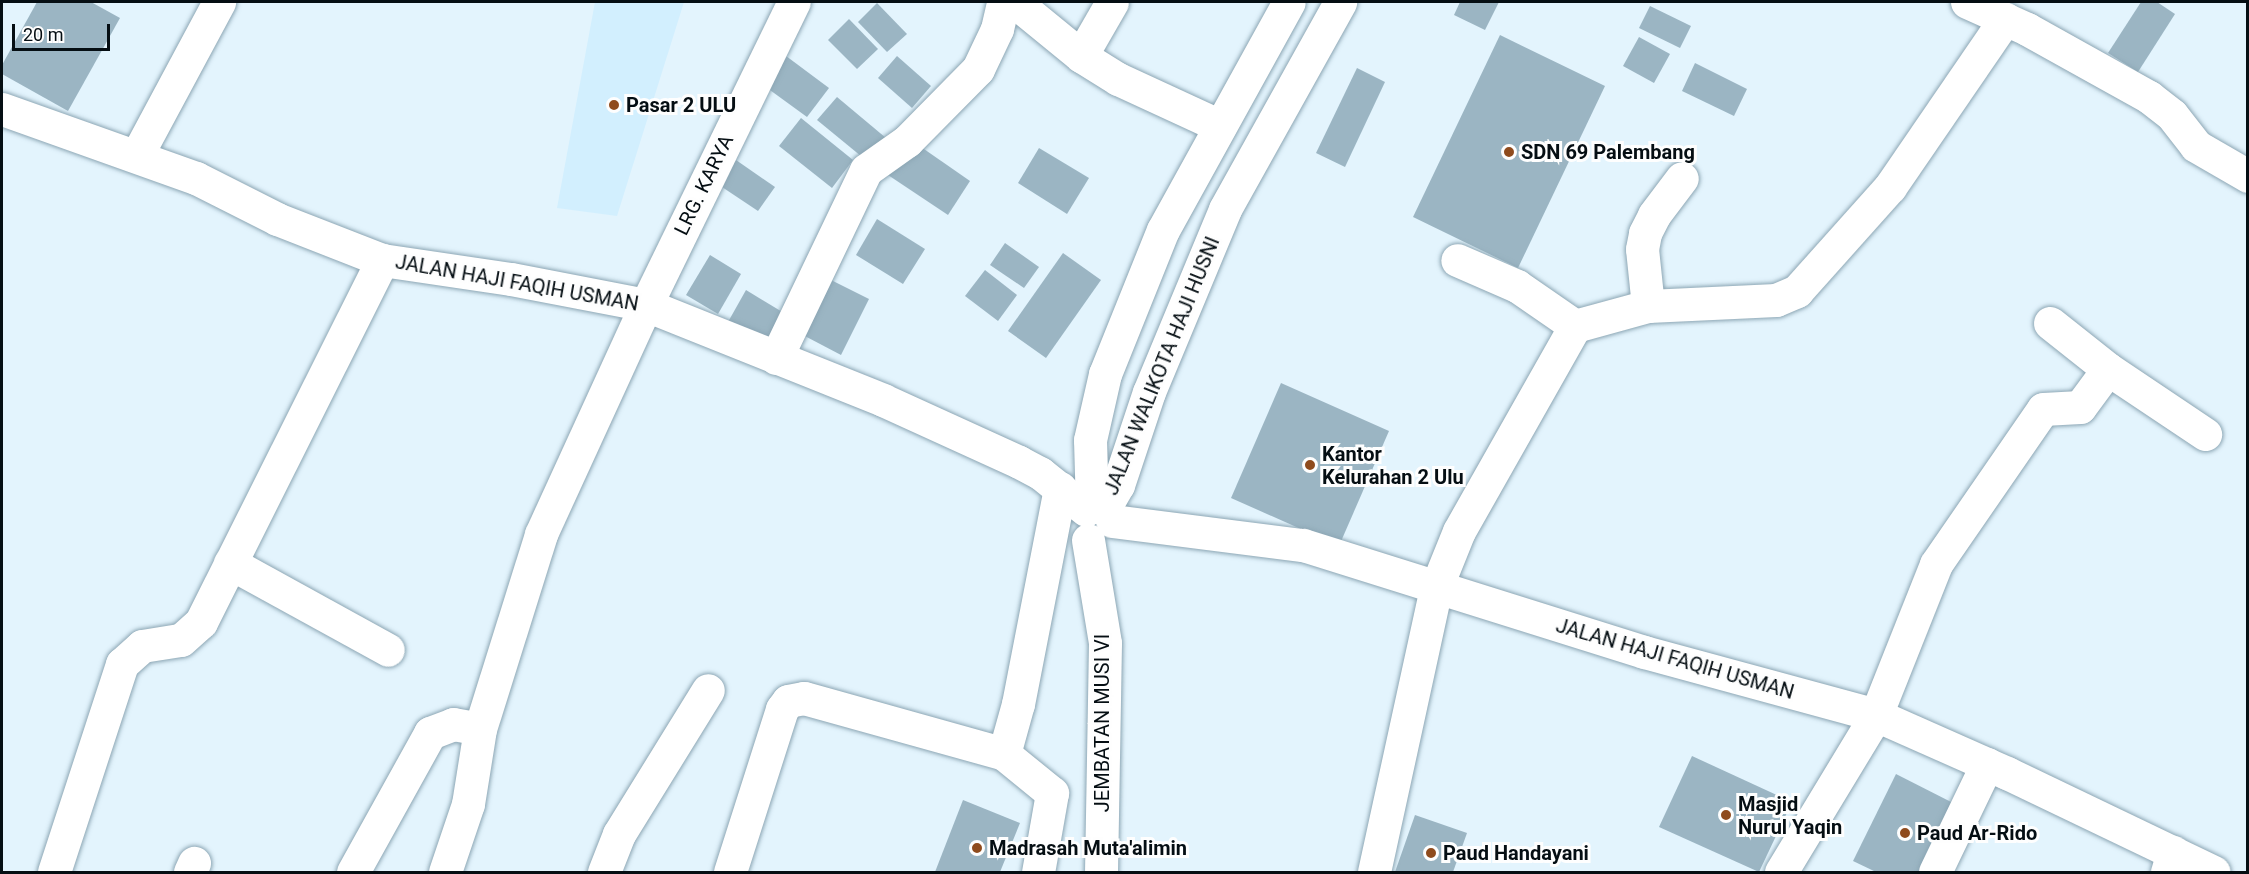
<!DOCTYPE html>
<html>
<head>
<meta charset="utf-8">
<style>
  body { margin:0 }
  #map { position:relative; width:2249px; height:874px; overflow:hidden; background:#e3f4fd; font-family:Roboto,sans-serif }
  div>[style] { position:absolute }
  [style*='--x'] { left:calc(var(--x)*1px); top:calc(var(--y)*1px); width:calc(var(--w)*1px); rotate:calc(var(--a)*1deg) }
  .built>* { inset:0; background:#d2effe }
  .building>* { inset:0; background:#9bb5c3 }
  .roads { filter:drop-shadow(0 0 2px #8ca6b4) drop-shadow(0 0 2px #8ca6b4) }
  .minor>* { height:33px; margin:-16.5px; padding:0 16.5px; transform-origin:16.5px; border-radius:16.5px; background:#fff }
  .tertiary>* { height:33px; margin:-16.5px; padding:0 16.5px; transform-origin:16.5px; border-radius:16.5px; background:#fff }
  .dots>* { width:16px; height:16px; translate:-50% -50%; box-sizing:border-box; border:3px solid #fefefe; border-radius:50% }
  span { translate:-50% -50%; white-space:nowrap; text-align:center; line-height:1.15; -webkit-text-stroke:6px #fefefe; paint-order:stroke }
  .poi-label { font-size:20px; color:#050e13; font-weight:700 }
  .left { translate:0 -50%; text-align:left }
  .street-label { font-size:20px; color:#050e13 }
  .frame { position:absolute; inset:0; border:3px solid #050e13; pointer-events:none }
  .scale { position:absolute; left:12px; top:24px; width:98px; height:27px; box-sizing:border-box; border:3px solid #050e13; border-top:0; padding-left:8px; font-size:18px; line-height:21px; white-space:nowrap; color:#050e13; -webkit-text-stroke:4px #fefefe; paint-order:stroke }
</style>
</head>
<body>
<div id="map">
  <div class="built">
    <div style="clip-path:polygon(595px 2px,684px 2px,617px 216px,557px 208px)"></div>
  </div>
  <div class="building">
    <div style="clip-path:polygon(37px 2px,91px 2px,120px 18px,68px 111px,2px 74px,2px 65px)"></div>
    <div style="clip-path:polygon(1460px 2px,1499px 2px,1485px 30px,1454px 15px)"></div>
    <div style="clip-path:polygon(2141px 2px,2157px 2px,2175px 14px,2138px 72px,2108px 53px)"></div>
    <div style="clip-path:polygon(877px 3px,907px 34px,887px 52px,858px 22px)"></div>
    <div style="clip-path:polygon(1650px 6px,1691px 26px,1680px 48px,1639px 28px)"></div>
    <div style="clip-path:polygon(849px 19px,878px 49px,857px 69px,828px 40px)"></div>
    <div style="clip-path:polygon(1500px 35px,1605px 86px,1518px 268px,1413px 217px)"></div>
    <div style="clip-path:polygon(1639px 37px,1670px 54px,1654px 83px,1623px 66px)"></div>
    <div style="clip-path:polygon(778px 50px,829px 88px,807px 117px,756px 80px)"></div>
    <div style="clip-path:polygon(897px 56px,931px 86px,912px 108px,878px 78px)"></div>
    <div style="clip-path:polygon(1695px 63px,1747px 89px,1734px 116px,1682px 91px)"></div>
    <div style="clip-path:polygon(1357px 68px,1385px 82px,1345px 167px,1316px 153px)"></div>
    <div style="clip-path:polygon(837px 97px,886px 138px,867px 161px,817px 120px)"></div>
    <div style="clip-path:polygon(801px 118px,853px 160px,832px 188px,779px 146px)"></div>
    <div style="clip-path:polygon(911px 140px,970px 181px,948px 215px,888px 175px)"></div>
    <div style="clip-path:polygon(1039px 148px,1089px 178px,1067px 214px,1018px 183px)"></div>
    <div style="clip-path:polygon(736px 160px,775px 187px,758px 211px,719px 185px)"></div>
    <div style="clip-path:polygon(877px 219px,925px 249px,903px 284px,856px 255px)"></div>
    <div style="clip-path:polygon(1005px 243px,1039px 267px,1024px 288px,990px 265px)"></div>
    <div style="clip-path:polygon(1063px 253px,1101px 280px,1046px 358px,1008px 331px)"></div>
    <div style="clip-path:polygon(710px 255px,741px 274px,718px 314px,686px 295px)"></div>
    <div style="clip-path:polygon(985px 270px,1017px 295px,998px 321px,965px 296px)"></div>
    <div style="clip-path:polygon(829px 279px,869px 299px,841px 355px,801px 334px)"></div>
    <div style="clip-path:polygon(746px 290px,789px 316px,771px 348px,728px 322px)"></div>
    <div style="clip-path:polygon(1281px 383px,1389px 431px,1339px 546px,1231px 498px)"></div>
    <div style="clip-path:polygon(1692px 756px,1792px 802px,1759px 872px,1659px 827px)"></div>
    <div style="clip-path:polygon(1896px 774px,1957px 805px,1924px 872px,1876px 872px,1853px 861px)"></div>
    <div style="clip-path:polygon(963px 800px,1020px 823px,1000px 872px,935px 872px)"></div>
    <div style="clip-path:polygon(1415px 815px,1467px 833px,1453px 872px,1395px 872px)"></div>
  </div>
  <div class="roads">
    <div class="minor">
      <div style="--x:1015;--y:2;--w:85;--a:39.3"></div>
      <div style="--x:1081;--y:56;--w:44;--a:31.9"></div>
      <div style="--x:1118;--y:79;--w:112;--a:24.7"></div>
      <div style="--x:1967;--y:2;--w:66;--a:24.2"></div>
      <div style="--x:2027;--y:29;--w:140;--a:29.1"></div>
      <div style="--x:2149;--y:97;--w:29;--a:38"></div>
      <div style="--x:2172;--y:115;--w:39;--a:52"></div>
      <div style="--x:2196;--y:146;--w:60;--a:30"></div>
      <div style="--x:1081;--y:56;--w:62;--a:-60.1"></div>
      <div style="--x:137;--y:155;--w:174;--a:-61.8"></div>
      <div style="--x:1648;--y:306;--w:57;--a:-96"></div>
      <div style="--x:1642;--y:249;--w:16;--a:-79"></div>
      <div style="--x:1645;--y:233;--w:20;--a:-63"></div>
      <div style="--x:1654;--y:215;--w:46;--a:-52.9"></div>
      <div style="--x:2050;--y:323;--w:74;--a:38.4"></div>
      <div style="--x:2108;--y:369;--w:117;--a:33.8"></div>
      <div style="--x:1575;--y:326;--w:76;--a:-15.3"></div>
      <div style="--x:1648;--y:306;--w:128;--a:-2.7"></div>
      <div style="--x:1776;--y:300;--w:23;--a:-23"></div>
      <div style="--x:1797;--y:291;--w:140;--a:-48.2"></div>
      <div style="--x:1890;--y:187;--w:204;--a:-55.6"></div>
      <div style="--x:776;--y:358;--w:208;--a:-64.4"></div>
      <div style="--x:866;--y:170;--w:50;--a:-35.3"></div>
      <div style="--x:907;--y:141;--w:101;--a:-45.4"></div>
      <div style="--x:978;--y:69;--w:44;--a:-64.6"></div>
      <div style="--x:997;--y:29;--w:28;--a:-77"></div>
      <div style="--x:230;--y:563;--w:180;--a:28.8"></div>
      <div style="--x:1004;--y:754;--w:52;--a:-74.4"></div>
      <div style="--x:1018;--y:704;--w:220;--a:-79"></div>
      <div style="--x:54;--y:872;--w:219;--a:-71.9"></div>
      <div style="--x:122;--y:664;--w:27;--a:-42"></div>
      <div style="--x:142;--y:646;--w:39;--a:-9"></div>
      <div style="--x:181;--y:640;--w:27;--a:-42"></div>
      <div style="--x:201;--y:622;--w:405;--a:-63.4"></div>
      <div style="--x:190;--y:872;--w:10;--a:-66"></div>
      <div style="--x:353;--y:872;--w:159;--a:-61"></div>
      <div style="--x:430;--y:733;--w:25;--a:-21"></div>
      <div style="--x:453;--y:724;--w:27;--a:10"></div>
      <div style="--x:445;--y:872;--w:72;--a:-71.3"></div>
      <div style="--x:468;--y:804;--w:76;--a:-80.9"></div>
      <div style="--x:480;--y:729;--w:204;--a:-72.6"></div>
      <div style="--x:541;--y:534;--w:252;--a:-65.4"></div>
      <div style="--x:646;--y:305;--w:337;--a:-64"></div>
      <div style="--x:604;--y:872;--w:41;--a:-68.5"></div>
      <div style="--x:619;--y:834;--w:169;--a:-58.3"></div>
      <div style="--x:730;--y:872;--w:171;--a:-72.3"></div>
      <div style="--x:782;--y:709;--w:10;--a:-53"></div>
      <div style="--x:788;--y:701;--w:16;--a:-11"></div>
      <div style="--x:804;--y:698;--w:208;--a:15.6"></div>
      <div style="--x:1004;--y:754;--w:62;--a:39.1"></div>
      <div style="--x:1052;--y:793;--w:80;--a:100"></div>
      <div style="--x:1374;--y:872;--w:291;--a:-77.7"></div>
      <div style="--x:1436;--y:588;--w:61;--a:-68"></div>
      <div style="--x:1459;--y:531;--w:236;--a:-60.5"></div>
      <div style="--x:1575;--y:326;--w:70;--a:-145.4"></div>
      <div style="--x:1517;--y:286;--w:65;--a:-156.6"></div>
      <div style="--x:1781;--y:872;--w:184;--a:-58.8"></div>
      <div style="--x:1876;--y:715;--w:162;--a:-68.3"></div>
      <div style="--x:1936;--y:564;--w:188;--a:-55.4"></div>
      <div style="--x:2043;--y:409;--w:37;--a:-3"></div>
      <div style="--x:2080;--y:407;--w:47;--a:-53.6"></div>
      <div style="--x:1935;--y:872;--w:120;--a:-64.3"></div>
      <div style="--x:2167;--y:872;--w:21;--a:-73"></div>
    </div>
    <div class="tertiary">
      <div style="--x:2;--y:109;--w:206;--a:19.6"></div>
      <div style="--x:196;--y:178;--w:91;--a:26.8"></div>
      <div style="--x:277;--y:219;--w:113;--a:21.3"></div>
      <div style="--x:382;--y:260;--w:130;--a:8.4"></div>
      <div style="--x:511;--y:279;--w:137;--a:10.9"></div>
      <div style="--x:646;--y:305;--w:255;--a:21.8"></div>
      <div style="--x:883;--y:400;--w:149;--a:24.5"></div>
      <div style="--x:1019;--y:462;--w:24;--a:28"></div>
      <div style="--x:1040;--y:473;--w:59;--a:38.8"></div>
      <div style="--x:1092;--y:507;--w:67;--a:-91.7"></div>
      <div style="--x:1090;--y:440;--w:68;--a:-77.2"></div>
      <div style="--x:1105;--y:374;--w:155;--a:-68.1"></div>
      <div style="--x:1163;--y:230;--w:260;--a:-61.1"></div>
      <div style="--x:1104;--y:509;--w:28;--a:-60"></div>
      <div style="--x:1118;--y:485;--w:98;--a:-71.6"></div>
      <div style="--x:1149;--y:392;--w:198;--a:-67.4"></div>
      <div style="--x:1225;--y:209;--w:237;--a:-60.9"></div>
      <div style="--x:1112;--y:521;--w:193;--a:7.2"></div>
      <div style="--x:1303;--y:545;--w:357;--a:17.4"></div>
      <div style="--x:1644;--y:652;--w:240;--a:15.2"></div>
      <div style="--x:1876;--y:715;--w:143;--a:23.9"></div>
      <div style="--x:2007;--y:773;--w:229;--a:25.6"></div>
      <div style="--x:1088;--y:540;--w:104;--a:80.6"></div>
      <div style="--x:1105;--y:643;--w:229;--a:91"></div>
    </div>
  </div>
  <div class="dots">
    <div style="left:614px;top:105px;background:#8f4b1d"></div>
    <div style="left:1509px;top:152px;background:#8f4b1d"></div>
    <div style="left:1310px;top:465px;background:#8f4b1d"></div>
    <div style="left:1726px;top:815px;background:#8f4b1d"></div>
    <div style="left:1905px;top:833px;background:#8f4b1d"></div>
    <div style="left:977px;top:848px;background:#8f4b1d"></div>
    <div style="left:1431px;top:853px;background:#8f4b1d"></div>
  </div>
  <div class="poi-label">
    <span class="left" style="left:626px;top:105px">Pasar 2 ULU</span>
    <span class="left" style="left:1521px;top:152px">SDN 69 Palembang</span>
    <span class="left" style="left:1322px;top:466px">Kantor<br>Kelurahan 2 Ulu</span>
    <span class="left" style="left:1738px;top:816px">Masjid<br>Nurul Yaqin</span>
    <span class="left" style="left:1917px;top:833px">Paud Ar-Rido</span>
    <span class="left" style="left:989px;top:848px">Madrasah Muta'alimin</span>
    <span class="left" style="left:1443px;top:853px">Paud Handayani</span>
  </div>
  <div class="street-label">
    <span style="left:704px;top:185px;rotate:-64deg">LRG. KARYA</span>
    <span style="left:517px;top:283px;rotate:10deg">JALAN HAJI FAQIH USMAN</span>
    <span style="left:1162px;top:366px;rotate:-68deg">JALAN WALIKOTA HAJI HUSNI</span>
    <span style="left:1675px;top:659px;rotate:16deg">JALAN HAJI FAQIH USMAN</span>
    <span style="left:1102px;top:723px;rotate:-90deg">JEMBATAN MUSI VI</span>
  </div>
  <div class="frame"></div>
  <div class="scale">20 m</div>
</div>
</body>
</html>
